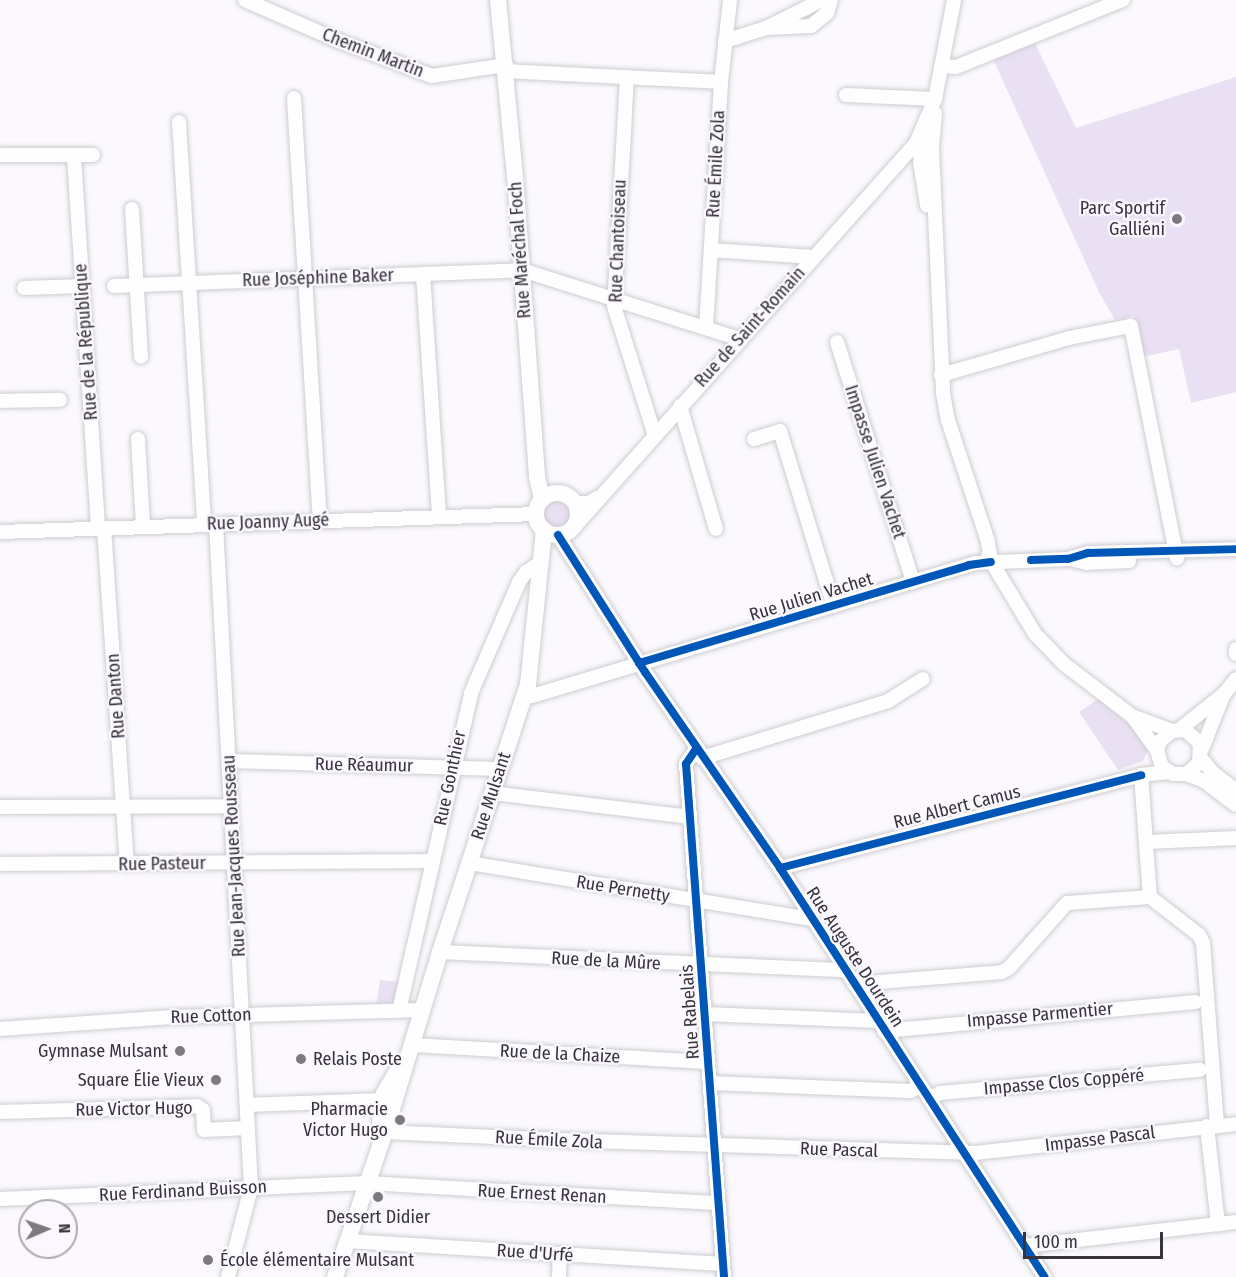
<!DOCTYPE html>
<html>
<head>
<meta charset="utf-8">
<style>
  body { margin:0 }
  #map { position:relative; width:1236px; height:1277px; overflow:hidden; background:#fbf9fd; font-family:"Fira Sans Condensed",sans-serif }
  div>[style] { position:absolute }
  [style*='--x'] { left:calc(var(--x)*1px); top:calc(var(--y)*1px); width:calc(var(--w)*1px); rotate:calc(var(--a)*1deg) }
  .green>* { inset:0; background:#eae0f4 }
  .round { border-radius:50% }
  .roads { filter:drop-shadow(0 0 2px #ceccd1) drop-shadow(0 0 2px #ceccd1) }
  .minor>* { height:14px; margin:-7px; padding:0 7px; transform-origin:7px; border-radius:7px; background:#fefeff }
  .major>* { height:16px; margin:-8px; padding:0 8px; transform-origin:8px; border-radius:8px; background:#fefeff }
  .major>.ring { margin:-8px; padding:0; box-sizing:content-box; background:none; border:16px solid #fefeff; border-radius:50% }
  .cycleway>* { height:8px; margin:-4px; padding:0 4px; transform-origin:4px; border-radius:4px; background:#0057b8 }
  .dots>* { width:16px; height:16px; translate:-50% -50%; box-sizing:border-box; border:3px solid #fbf7ff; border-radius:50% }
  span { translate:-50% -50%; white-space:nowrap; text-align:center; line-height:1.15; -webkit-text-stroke:4.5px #fbf7ff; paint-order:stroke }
  .street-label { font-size:18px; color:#37343b }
  .poi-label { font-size:18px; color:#37343b }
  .right { translate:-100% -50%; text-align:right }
  .left { translate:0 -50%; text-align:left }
  .north { position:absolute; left:18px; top:1199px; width:60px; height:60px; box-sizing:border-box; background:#fbf7ff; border:2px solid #ada9b1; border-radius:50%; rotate:88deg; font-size:16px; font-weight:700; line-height:24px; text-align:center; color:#37343b }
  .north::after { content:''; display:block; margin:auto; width:21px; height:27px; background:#7c797f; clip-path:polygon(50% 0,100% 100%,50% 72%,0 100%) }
  .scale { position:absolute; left:1023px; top:1232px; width:140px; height:27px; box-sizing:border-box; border:3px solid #37343b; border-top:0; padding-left:8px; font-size:18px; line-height:21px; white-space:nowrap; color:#37343b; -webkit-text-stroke:4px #fbf7ff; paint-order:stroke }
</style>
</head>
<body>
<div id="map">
  <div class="green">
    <div style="clip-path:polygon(1034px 41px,1076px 128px,1236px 77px,1236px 392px,1191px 403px,1179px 349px,1142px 357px,1134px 316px,1115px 320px,1099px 292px,993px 59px)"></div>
    <div class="round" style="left:543px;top:501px;width:28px;height:28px"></div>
    <div style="clip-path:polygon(1098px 699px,1145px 738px,1148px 750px,1143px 761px,1118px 770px,1079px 712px)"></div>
    <div style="clip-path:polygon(380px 980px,400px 982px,395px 1003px,391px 1005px,376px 1005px)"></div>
  </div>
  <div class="roads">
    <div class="minor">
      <div style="--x:245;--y:0;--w:103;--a:23.6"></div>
      <div style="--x:339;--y:41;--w:99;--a:20.6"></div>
      <div style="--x:432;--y:76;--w:75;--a:-8.5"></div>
      <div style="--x:822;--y:0;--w:63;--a:153.4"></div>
      <div style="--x:766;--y:28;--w:45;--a:-2.5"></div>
      <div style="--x:811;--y:26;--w:21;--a:-39"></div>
      <div style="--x:827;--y:13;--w:14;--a:-73"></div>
      <div style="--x:725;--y:41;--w:43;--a:-17.6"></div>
      <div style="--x:941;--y:66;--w:15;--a:4"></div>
      <div style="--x:956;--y:67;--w:180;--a:-21.9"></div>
      <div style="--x:506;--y:71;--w:215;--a:2.9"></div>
      <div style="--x:627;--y:77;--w:229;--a:93.2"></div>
      <div style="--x:614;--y:306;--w:136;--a:72.5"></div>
      <div style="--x:846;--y:95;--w:89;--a:2.6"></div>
      <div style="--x:294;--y:98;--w:424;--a:86.5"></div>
      <div style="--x:179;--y:122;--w:403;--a:86.4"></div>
      <div style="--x:923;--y:135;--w:27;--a:96"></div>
      <div style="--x:920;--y:162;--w:44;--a:80.8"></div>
      <div style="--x:932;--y:148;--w:245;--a:87.4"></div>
      <div style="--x:943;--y:393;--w:27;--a:80"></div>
      <div style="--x:948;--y:420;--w:128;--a:71.8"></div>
      <div style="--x:988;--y:542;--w:20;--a:81"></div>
      <div style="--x:0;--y:155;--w:93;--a:0"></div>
      <div style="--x:928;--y:155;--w:8;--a:-60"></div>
      <div style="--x:932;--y:148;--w:35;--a:-85"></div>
      <div style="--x:74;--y:156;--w:373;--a:86.3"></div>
      <div style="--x:132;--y:209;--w:148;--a:86.5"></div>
      <div style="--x:711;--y:250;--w:102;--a:3.9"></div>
      <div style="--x:423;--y:274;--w:243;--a:86.2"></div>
      <div style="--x:114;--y:286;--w:408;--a:-2.2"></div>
      <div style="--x:522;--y:270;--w:229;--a:17.6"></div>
      <div style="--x:24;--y:288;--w:59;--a:-1.9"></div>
      <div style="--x:706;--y:328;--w:246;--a:-86.5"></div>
      <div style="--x:721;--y:82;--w:82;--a:-83.7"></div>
      <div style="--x:837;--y:342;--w:252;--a:72.4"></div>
      <div style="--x:941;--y:375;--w:133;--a:-16.1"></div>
      <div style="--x:1069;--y:338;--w:63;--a:-11"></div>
      <div style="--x:1131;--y:326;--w:237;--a:78.8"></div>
      <div style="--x:0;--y:401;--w:60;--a:-1"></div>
      <div style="--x:680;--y:406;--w:128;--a:73.7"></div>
      <div style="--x:138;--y:439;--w:87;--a:86.7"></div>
      <div style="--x:754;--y:439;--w:27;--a:-17"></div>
      <div style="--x:780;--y:431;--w:183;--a:72.9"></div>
      <div style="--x:576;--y:503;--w:13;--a:0"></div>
      <div style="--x:589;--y:503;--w:9;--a:-32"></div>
      <div style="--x:216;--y:524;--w:665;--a:86.98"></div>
      <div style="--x:251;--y:1188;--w:92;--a:104.5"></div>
      <div style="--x:575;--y:526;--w:513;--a:-48.32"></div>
      <div style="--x:916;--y:143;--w:48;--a:-66.6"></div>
      <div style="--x:935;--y:99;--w:101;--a:-79.1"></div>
      <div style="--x:104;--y:528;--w:337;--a:86.1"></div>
      <div style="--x:0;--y:532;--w:536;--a:-1.92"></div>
      <div style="--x:558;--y:535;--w:162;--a:57.6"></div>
      <div style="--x:645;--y:672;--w:238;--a:55.4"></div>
      <div style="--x:780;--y:868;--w:487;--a:57.1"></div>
      <div style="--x:988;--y:556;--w:91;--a:58.9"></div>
      <div style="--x:1035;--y:634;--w:42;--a:46"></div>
      <div style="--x:1064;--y:664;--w:86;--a:37.4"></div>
      <div style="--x:1132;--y:716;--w:43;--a:20.6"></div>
      <div style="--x:1070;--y:559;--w:17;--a:13"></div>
      <div style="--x:1087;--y:563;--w:42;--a:-2.7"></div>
      <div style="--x:1236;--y:649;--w:5;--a:90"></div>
      <div style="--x:524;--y:696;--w:8;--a:0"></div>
      <div style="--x:532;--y:696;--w:463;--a:-16.7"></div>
      <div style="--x:976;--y:563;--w:92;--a:-2.5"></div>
      <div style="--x:1068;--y:559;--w:21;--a:-17"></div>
      <div style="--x:1088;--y:553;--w:148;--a:-1.5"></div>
      <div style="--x:1135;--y:720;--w:37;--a:54"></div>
      <div style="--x:1179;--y:730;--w:58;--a:-38.7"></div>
      <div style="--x:1224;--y:694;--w:19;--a:-51"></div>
      <div style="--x:696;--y:749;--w:18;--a:124"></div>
      <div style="--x:686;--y:764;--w:514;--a:85.76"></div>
      <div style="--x:1202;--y:749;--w:57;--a:-68.4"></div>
      <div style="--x:702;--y:758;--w:195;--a:-17"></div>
      <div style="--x:888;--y:701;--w:41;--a:-32.2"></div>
      <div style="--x:1201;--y:758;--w:18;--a:52"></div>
      <div style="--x:1212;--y:772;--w:31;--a:38"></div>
      <div style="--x:229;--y:761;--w:271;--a:1.7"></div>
      <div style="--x:1186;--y:774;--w:17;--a:-40"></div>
      <div style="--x:1199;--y:763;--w:20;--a:-87"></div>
      <div style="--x:1200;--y:743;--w:20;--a:-139"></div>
      <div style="--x:1185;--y:730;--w:13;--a:176"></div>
      <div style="--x:1172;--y:731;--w:16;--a:140"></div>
      <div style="--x:1160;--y:741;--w:9;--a:108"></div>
      <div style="--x:1157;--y:750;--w:18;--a:74"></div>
      <div style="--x:1162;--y:767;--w:13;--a:32"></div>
      <div style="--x:1173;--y:774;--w:13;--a:0"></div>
      <div style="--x:1186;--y:774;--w:19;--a:21"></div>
      <div style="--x:1204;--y:781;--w:40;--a:37"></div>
      <div style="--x:1141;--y:775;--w:122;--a:85.8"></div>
      <div style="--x:1150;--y:897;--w:62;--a:37.8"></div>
      <div style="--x:1199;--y:935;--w:9;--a:63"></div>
      <div style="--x:1203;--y:943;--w:183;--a:85.6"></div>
      <div style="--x:492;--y:793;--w:199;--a:6.9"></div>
      <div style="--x:0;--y:807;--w:231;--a:-0.2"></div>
      <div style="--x:1147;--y:842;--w:89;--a:-2.6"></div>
      <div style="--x:469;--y:863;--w:348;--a:9.3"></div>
      <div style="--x:0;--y:864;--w:431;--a:-0.4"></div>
      <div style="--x:780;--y:868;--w:373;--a:-14.4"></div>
      <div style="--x:1141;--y:775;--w:29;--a:-6"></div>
      <div style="--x:440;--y:952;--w:404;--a:2.6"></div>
      <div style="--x:854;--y:984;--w:148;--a:-4.6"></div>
      <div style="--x:1002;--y:972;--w:8;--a:-30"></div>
      <div style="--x:1009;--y:968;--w:87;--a:-48.3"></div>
      <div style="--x:1067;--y:903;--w:83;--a:-4.1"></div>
      <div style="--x:399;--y:1011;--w:326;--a:-77.2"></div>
      <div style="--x:471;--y:693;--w:121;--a:-66.6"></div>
      <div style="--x:519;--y:582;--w:12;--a:-55"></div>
      <div style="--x:526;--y:572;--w:17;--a:-33"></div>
      <div style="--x:705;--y:1014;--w:173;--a:2.3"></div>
      <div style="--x:0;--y:1029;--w:173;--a:-4"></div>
      <div style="--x:173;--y:1017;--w:249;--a:-1.6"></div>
      <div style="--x:884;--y:1031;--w:313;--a:-5.3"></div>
      <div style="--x:411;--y:1045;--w:297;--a:3.3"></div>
      <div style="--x:710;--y:1083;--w:200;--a:2.3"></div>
      <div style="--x:910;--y:1091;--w:12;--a:-24"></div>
      <div style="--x:929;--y:1098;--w:12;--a:-24"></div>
      <div style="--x:940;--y:1093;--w:261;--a:-5.1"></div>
      <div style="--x:247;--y:1105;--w:136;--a:-2.1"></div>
      <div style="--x:0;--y:1112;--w:197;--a:-1.7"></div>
      <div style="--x:197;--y:1106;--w:7;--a:34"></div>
      <div style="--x:203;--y:1110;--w:20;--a:87"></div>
      <div style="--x:204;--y:1130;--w:44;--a:-2.6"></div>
      <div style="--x:1207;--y:1126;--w:99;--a:83.6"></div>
      <div style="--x:385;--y:1132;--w:173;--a:2.6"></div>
      <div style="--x:558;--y:1140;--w:417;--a:1.8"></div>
      <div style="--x:975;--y:1153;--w:263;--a:-6.3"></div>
      <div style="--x:0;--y:1199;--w:367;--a:-2.5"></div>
      <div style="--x:367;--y:1183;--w:352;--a:3.3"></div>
      <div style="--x:347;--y:1241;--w:377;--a:3.5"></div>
      <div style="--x:1025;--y:1246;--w:212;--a:-6.5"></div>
      <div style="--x:559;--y:1277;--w:23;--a:-88"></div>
    </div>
    <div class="major">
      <div style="--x:498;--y:0;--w:177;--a:84.5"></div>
      <div style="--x:515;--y:176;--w:302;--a:85.8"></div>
      <div style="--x:537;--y:477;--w:23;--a:77"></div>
      <div class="ring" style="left:536px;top:493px;width:26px;height:26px"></div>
      <div style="--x:380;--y:1121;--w:28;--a:-82"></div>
      <div style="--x:384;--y:1093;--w:27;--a:-59"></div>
      <div style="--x:335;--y:1277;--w:153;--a:-71"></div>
      <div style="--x:385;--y:1132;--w:188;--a:-73"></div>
      <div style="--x:440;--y:952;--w:281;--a:-71.8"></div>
      <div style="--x:528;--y:685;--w:156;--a:-84.1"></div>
    </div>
  </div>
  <div class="cycleway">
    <div style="--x:558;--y:535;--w:162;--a:57.6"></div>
    <div style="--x:645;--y:672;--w:238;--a:55.4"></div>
    <div style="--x:780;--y:868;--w:487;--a:57.1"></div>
    <div style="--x:1031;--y:560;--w:37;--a:-2"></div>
    <div style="--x:1068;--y:559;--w:21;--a:-17"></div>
    <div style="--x:1088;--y:553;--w:148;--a:-1.5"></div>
    <div style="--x:639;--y:663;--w:344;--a:-16.5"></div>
    <div style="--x:969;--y:565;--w:22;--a:-8"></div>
    <div style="--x:696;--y:749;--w:18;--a:124"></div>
    <div style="--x:686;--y:764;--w:514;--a:85.76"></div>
    <div style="--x:780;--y:868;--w:373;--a:-14.4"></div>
  </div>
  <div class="dots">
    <div style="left:1177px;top:219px;background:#7c797f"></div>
    <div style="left:180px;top:1051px;background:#7c797f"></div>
    <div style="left:301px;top:1059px;background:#7c797f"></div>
    <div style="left:216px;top:1080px;background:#7c797f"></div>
    <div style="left:400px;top:1120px;background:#7c797f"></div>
    <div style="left:378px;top:1197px;background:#7c797f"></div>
    <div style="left:208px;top:1260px;background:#7c797f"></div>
  </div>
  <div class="street-label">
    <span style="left:373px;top:53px;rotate:21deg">Chemin Martin</span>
    <span style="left:716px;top:164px;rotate:-87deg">Rue Émile Zola</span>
    <span style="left:618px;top:241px;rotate:-88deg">Rue Chantoiseau</span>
    <span style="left:520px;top:250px;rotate:-94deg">Rue Maréchal Foch</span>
    <span style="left:318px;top:278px;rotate:-2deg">Rue Joséphine Baker</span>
    <span style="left:750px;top:327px;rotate:-48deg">Rue de Saint-Romain</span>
    <span style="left:86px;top:342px;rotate:-94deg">Rue de la République</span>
    <span style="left:875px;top:462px;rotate:72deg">Impasse Julien Vachet</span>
    <span style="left:268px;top:522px;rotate:-2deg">Rue Joanny Augé</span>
    <span style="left:811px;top:597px;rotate:-17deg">Rue Julien Vachet</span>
    <span style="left:116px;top:696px;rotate:-94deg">Rue Danton</span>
    <span style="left:364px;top:765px;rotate:1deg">Rue Réaumur</span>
    <span style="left:450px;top:778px;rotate:-78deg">Rue Gonthier</span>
    <span style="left:491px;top:796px;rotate:-72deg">Rue Mulsant</span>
    <span style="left:957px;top:807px;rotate:-14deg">Rue Albert Camus</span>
    <span style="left:234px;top:856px;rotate:-93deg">Rue Jean-Jacques Rousseau</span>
    <span style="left:162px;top:864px;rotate:-1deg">Rue Pasteur</span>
    <span style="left:623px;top:889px;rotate:9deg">Rue Pernetty</span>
    <span style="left:855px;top:957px;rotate:57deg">Rue Auguste Dourdein</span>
    <span style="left:606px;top:961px;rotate:3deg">Rue de la Mûre</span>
    <span style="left:690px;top:1012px;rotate:-94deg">Rue Rabelais</span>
    <span style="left:1040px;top:1015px;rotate:-5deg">Impasse Parmentier</span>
    <span style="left:211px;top:1016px;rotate:-2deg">Rue Cotton</span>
    <span style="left:560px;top:1054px;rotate:3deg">Rue de la Chaize</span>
    <span style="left:1064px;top:1082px;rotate:-5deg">Impasse Clos Coppéré</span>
    <span style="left:134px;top:1109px;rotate:-1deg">Rue Victor Hugo</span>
    <span style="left:1100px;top:1139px;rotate:-7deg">Impasse Pascal</span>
    <span style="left:549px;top:1140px;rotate:3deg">Rue Émile Zola</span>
    <span style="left:839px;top:1150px;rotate:2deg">Rue Pascal</span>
    <span style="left:183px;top:1191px;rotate:-3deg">Rue Ferdinand Buisson</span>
    <span style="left:542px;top:1194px;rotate:3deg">Rue Ernest Renan</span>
    <span style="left:535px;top:1253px;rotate:4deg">Rue d'Urfé</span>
  </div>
  <div class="poi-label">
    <span class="right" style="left:1165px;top:219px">Parc Sportif<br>Galliéni</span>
    <span class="right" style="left:168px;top:1051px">Gymnase Mulsant</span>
    <span class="left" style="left:313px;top:1059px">Relais Poste</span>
    <span class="right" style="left:204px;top:1080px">Square Élie Vieux</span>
    <span class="right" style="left:388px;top:1120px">Pharmacie<br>Victor Hugo</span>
    <span style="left:378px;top:1217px">Dessert Didier</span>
    <span class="left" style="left:220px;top:1260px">École élémentaire Mulsant</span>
  </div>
  <div class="north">N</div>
  <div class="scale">100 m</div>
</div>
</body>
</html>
